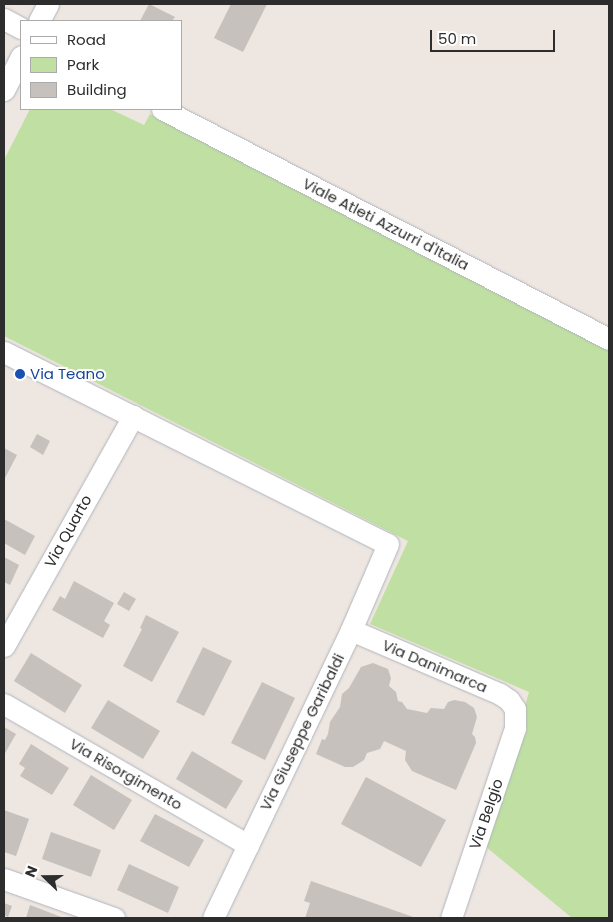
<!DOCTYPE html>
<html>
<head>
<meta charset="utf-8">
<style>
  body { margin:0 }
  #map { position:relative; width:613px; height:922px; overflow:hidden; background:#ede6e1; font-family:Poppins,sans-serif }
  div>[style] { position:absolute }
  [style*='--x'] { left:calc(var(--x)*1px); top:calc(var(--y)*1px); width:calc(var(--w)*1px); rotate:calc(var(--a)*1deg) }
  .green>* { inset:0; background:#bfe0a2 }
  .building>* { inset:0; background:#c6c1bc }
  .roads { filter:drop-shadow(0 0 1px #b1b4bc) drop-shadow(0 0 1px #b1b4bc) }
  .minor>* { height:21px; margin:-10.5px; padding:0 10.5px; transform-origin:10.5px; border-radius:10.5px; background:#fff }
  .dots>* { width:14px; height:14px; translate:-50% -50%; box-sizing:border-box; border:2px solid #fff; border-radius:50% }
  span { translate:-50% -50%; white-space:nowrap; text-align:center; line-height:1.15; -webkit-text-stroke:4px #fff; paint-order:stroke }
  .street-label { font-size:15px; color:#2d2d2d }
  .transit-label { font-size:15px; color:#164399 }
  .left { translate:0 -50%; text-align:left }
  .frame { position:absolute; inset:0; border:5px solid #2d2d2d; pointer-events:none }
  .legend { position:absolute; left:20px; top:20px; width:162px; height:90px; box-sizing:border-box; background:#fff; border:1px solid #ababab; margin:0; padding:6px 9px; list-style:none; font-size:15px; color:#2d2d2d }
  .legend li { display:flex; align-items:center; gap:10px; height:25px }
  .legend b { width:25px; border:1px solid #ababab }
  .north { position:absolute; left:20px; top:852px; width:50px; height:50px; -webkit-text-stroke:4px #fff; paint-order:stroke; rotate:292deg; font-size:14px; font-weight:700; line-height:20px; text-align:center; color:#2d2d2d }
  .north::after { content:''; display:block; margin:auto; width:18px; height:22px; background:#2d2d2d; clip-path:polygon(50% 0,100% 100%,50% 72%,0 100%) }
  .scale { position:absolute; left:430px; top:30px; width:125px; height:22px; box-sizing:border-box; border:2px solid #2d2d2d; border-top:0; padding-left:6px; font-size:15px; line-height:18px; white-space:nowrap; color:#2d2d2d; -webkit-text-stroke:4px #fff; paint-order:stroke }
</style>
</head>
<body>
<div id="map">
  <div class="green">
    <div style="clip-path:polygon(30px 109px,110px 109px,144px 125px,150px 114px,609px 348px,609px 918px,572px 918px,485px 846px,529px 692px,370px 624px,408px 541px,4px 336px,4px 160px)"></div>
  </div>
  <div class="building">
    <div style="clip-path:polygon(149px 4px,175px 17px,172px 21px,140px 21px)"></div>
    <div style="clip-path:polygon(231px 4px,267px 4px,243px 52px,214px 38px)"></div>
    <div style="clip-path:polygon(37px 434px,50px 441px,43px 455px,30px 447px)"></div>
    <div style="clip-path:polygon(4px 448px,17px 455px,5px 478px,4px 477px)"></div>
    <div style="clip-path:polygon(4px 519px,35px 536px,25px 555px,4px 543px)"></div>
    <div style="clip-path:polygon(4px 557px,19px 565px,10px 585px,4px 582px)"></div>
    <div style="clip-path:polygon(74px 581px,114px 603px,104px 621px,110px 625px,103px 638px,52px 610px,60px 596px,65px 599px)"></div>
    <div style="clip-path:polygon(124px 592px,136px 599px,129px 611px,117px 604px)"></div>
    <div style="clip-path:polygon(146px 615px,179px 632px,152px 682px,123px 666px,142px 629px,140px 628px)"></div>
    <div style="clip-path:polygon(203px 647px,232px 661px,204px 716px,176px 702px)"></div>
    <div style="clip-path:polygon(31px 653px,82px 685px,65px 713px,14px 681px)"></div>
    <div style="clip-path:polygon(373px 663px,388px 669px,391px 678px,389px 686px,396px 692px,398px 701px,402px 702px,407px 709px,427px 713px,431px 708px,444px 709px,448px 702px,454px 700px,465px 702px,474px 708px,477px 717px,472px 734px,475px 737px,476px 743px,456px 790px,412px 771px,405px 760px,406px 751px,384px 741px,380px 749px,367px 753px,364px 760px,353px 767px,345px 767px,316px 754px,322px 739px,325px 740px,328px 734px,330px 722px,340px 707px,342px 694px,349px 688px,361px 667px)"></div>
    <div style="clip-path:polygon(262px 682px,295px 698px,265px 760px,231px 743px)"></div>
    <div style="clip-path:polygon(108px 700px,160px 731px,143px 759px,91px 728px)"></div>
    <div style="clip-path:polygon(4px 727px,16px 734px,4px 755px)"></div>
    <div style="clip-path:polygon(31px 744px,69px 768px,52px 795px,20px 776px,25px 768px,19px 764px)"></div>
    <div style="clip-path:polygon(192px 751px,243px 781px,226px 809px,176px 779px)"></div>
    <div style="clip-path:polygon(91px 775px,132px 800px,114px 830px,73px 805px)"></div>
    <div style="clip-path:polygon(366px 777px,446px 820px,421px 867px,341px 824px)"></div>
    <div style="clip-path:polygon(4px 810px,29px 819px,16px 856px,4px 852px)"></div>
    <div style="clip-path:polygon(155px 814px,204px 840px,189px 867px,140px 841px)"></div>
    <div style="clip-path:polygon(51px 832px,101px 850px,91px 877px,42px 859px)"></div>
    <div style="clip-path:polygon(129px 864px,179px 887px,168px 913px,117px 890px)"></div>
    <div style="clip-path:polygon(311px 881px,416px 918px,305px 918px,310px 903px,304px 901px)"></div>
    <div style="clip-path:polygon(4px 903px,12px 906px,8px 917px,4px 915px)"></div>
    <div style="clip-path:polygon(30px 905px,64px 918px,26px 918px)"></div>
  </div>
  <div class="roads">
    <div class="minor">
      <div style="--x:4;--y:19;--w:19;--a:28"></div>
      <div style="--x:39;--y:21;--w:19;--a:-62"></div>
      <div style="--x:4;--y:90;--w:38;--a:-63"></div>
      <div style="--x:162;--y:109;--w:503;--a:27.23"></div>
      <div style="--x:4;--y:352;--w:429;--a:26.6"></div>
      <div style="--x:388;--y:544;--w:94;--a:113.3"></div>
      <div style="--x:351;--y:630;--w:319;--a:115.6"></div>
      <div style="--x:351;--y:630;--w:162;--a:23.2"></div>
      <div style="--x:500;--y:694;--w:11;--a:34"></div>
      <div style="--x:509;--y:700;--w:11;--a:56"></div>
      <div style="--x:515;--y:709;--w:19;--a:90"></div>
      <div style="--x:515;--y:728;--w:200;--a:108.6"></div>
      <div style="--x:4;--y:646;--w:264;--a:-60.7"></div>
      <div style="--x:4;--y:704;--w:282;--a:30"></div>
      <div style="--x:4;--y:879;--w:117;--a:19.5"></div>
    </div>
  </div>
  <div class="dots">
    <div style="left:20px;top:374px;background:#1a4fb4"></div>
  </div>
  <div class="street-label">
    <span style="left:386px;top:224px;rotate:27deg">Viale Atleti Azzurri d'Italia</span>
    <span style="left:68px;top:531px;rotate:-61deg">Via Quarto</span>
    <span style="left:435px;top:666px;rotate:23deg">Via Danimarca</span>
    <span style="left:302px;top:732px;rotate:-64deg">Via Giuseppe Garibaldi</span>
    <span style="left:126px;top:774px;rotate:30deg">Via Risorgimento</span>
    <span style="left:486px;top:814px;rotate:-71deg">Via Belgio</span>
  </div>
  <div class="transit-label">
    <span class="left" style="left:30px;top:374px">Via Teano</span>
  </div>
  <div class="frame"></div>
  <ul class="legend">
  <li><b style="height:6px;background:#fff"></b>Road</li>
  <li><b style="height:14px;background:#bfe0a2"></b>Park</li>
  <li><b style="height:14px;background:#c6c1bc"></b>Building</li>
  </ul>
  <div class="north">N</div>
  <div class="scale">50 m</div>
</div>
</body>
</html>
